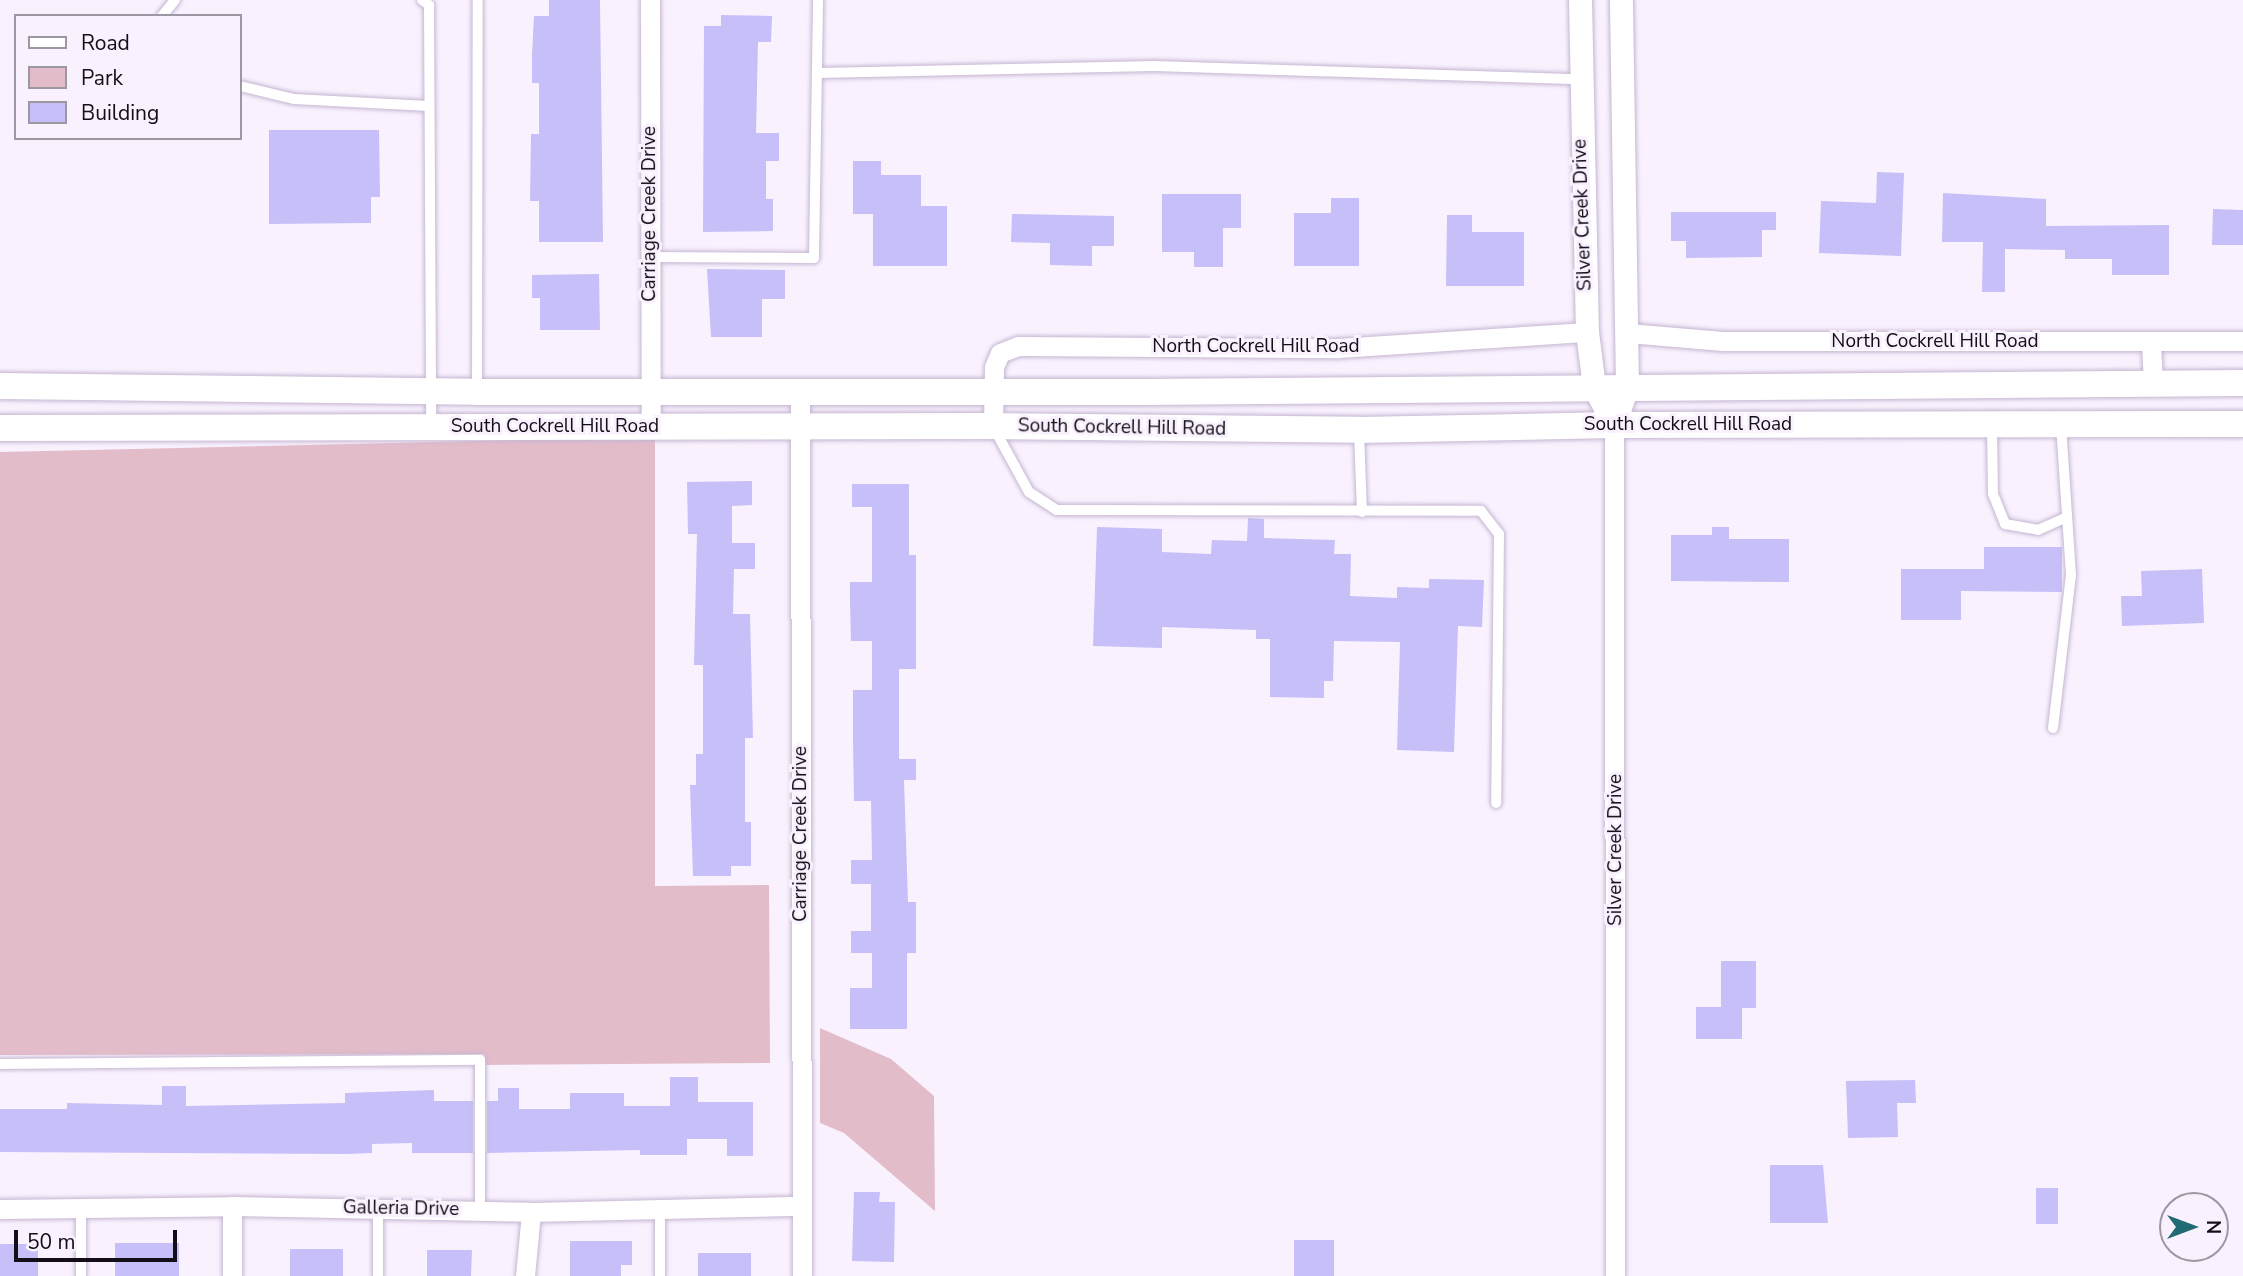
<!DOCTYPE html>
<html>
<head>
<meta charset="utf-8">
<style>
  body { margin:0 }
  #map { position:relative; width:2243px; height:1276px; overflow:hidden; background:#f9f2fe; font-family:"Nunito Sans",sans-serif }
  div>[style] { position:absolute }
  [style*='--x'] { left:calc(var(--x)*1px); top:calc(var(--y)*1px); width:calc(var(--w)*1px); rotate:calc(var(--a)*1deg) }
  .green>* { inset:0; background:#e3bcca }
  .building>* { inset:0; background:#c6bff8 }
  .roads { filter:drop-shadow(0 0 2px #c5b5d1) drop-shadow(0 0 2px #c5b5d1) }
  .service>* { height:10px; margin:-5px; padding:0 5px; transform-origin:5px; border-radius:5px; background:#fff }
  .minor>* { height:19px; margin:-9.5px; padding:0 9.5px; transform-origin:9.5px; border-radius:9.5px; background:#fff }
  .tertiary>* { height:23px; margin:-11.5px; padding:0 11.5px; transform-origin:11.5px; border-radius:11.5px; background:#fff }
  .secondary>* { height:26px; margin:-13px; padding:0 13px; transform-origin:13px; border-radius:13px; background:#fff }
  span { translate:-50% -50%; white-space:nowrap; text-align:center; line-height:1.15; -webkit-text-stroke:6px #f9f2fe; paint-order:stroke }
  .street-label { font-size:19px; color:#130e17 }
  .legend { position:absolute; left:14px; top:14px; width:228px; height:126px; box-sizing:border-box; background:#f9f2fe; border:2px solid #9d97a2; margin:0; padding:9px 12px; list-style:none; font-size:21px; color:#130e17 }
  .legend li { display:flex; align-items:center; gap:14px; height:35px }
  .legend b { width:35px; border:2px solid #9d97a2 }
  .north { position:absolute; left:2159px; top:1192px; width:70px; height:70px; box-sizing:border-box; background:#f9f2fe; border:2px solid #9d97a2; border-radius:50%; rotate:90deg; font-size:19px; font-weight:700; line-height:28px; text-align:center; color:#130e17 }
  .north::after { content:''; display:block; margin:auto; width:24px; height:32px; background:#216c74; clip-path:polygon(50% 0,100% 100%,50% 72%,0 100%) }
  .scale { position:absolute; left:14px; top:1230px; width:163px; height:32px; box-sizing:border-box; border:4px solid #130e17; border-top:0; padding-left:9px; font-size:21px; line-height:24px; white-space:nowrap; color:#130e17; -webkit-text-stroke:5px #f9f2fe; paint-order:stroke }
</style>
</head>
<body>
<div id="map">
  <div class="green">
    <div style="clip-path:polygon(655px 437px,655px 886px,769px 885px,770px 1063px,486px 1065px,484px 1054px,0 1055px,0 452px)"></div>
    <div style="clip-path:polygon(820px 1028px,891px 1059px,934px 1096px,935px 1211px,844px 1133px,820px 1123px)"></div>
  </div>
  <div class="building">
    <div style="clip-path:polygon(549px 0,600px 0,603px 242px,539px 242px,539px 201px,530px 201px,531px 134px,539px 134px,539px 83px,532px 83px,532px 55px,534px 16px,549px 16px)"></div>
    <div style="clip-path:polygon(721px 15px,772px 16px,771px 42px,758px 42px,756px 133px,779px 133px,779px 161px,766px 161px,766px 199px,773px 199px,773px 231px,703px 232px,704px 26px,721px 26px)"></div>
    <div style="clip-path:polygon(269px 130px,379px 130px,380px 197px,371px 197px,371px 223px,269px 224px)"></div>
    <div style="clip-path:polygon(853px 161px,881px 161px,881px 175px,921px 175px,921px 206px,947px 206px,947px 266px,873px 266px,873px 214px,853px 214px)"></div>
    <div style="clip-path:polygon(1877px 172px,1904px 173px,1901px 256px,1819px 253px,1821px 201px,1876px 203px)"></div>
    <div style="clip-path:polygon(1943px 193px,2046px 199px,2046px 226px,2169px 225px,2169px 275px,2112px 275px,2112px 259px,2065px 259px,2065px 250px,2005px 249px,2005px 292px,1982px 292px,1983px 242px,1942px 242px)"></div>
    <div style="clip-path:polygon(1162px 194px,1241px 194px,1241px 228px,1223px 228px,1223px 267px,1194px 267px,1194px 252px,1162px 252px)"></div>
    <div style="clip-path:polygon(1331px 198px,1359px 198px,1359px 266px,1294px 266px,1294px 213px,1331px 213px)"></div>
    <div style="clip-path:polygon(2213px 209px,2243px 210px,2243px 245px,2212px 245px)"></div>
    <div style="clip-path:polygon(1671px 212px,1776px 212px,1776px 230px,1762px 230px,1762px 257px,1686px 258px,1686px 241px,1671px 241px)"></div>
    <div style="clip-path:polygon(1012px 214px,1114px 216px,1114px 246px,1092px 246px,1092px 266px,1050px 265px,1050px 243px,1011px 242px)"></div>
    <div style="clip-path:polygon(1447px 215px,1472px 215px,1472px 232px,1524px 232px,1524px 286px,1446px 286px)"></div>
    <div style="clip-path:polygon(707px 269px,785px 270px,785px 299px,762px 299px,762px 337px,711px 337px)"></div>
    <div style="clip-path:polygon(599px 274px,600px 330px,540px 330px,540px 298px,532px 298px,532px 275px)"></div>
    <div style="clip-path:polygon(752px 481px,752px 505px,732px 506px,732px 543px,755px 543px,755px 569px,734px 569px,733px 614px,750px 614px,753px 738px,745px 738px,745px 822px,751px 822px,751px 866px,731px 866px,731px 876px,693px 876px,690px 785px,696px 785px,696px 754px,703px 754px,703px 665px,694px 665px,697px 534px,688px 534px,687px 482px)"></div>
    <div style="clip-path:polygon(852px 484px,909px 484px,909px 555px,916px 555px,916px 669px,899px 669px,899px 759px,916px 759px,916px 780px,904px 780px,908px 902px,916px 902px,916px 953px,907px 953px,907px 1029px,850px 1029px,850px 988px,872px 988px,872px 953px,851px 953px,851px 931px,871px 931px,871px 884px,851px 884px,851px 860px,872px 860px,871px 801px,854px 801px,853px 740px,853px 690px,872px 690px,872px 641px,851px 641px,850px 604px,850px 582px,872px 582px,872px 507px,852px 507px)"></div>
    <div style="clip-path:polygon(1248px 518px,1264px 519px,1264px 538px,1335px 540px,1334px 554px,1351px 554px,1350px 596px,1397px 598px,1397px 587px,1429px 588px,1429px 579px,1484px 580px,1482px 627px,1458px 626px,1454px 752px,1397px 750px,1400px 642px,1334px 641px,1333px 681px,1324px 681px,1324px 698px,1270px 697px,1270px 639px,1256px 639px,1256px 630px,1162px 627px,1162px 648px,1093px 646px,1097px 527px,1162px 529px,1162px 552px,1211px 554px,1212px 540px,1247px 541px)"></div>
    <div style="clip-path:polygon(1712px 527px,1729px 527px,1729px 539px,1789px 539px,1789px 582px,1671px 581px,1671px 535px,1712px 535px)"></div>
    <div style="clip-path:polygon(1984px 547px,2062px 547px,2062px 592px,1961px 591px,1961px 620px,1901px 620px,1901px 569px,1984px 569px)"></div>
    <div style="clip-path:polygon(2202px 569px,2204px 623px,2122px 626px,2121px 596px,2142px 596px,2141px 571px)"></div>
    <div style="clip-path:polygon(1721px 961px,1756px 961px,1756px 1008px,1742px 1008px,1742px 1039px,1696px 1039px,1696px 1007px,1721px 1007px)"></div>
    <div style="clip-path:polygon(670px 1077px,698px 1077px,698px 1102px,753px 1102px,753px 1156px,727px 1156px,727px 1139px,687px 1139px,687px 1155px,640px 1155px,640px 1150px,487px 1153px,487px 1101px,498px 1101px,498px 1088px,519px 1088px,519px 1109px,570px 1109px,570px 1093px,624px 1093px,624px 1106px,670px 1106px)"></div>
    <div style="clip-path:polygon(1915px 1080px,1916px 1103px,1897px 1103px,1898px 1137px,1848px 1138px,1846px 1081px)"></div>
    <div style="clip-path:polygon(162px 1086px,186px 1086px,186px 1106px,345px 1103px,345px 1093px,434px 1090px,434px 1101px,473px 1101px,473px 1153px,412px 1153px,412px 1143px,372px 1144px,372px 1153px,346px 1154px,0 1152px,0 1109px,67px 1109px,67px 1103px,162px 1105px)"></div>
    <div style="clip-path:polygon(1770px 1165px,1823px 1165px,1828px 1223px,1770px 1223px)"></div>
    <div style="clip-path:polygon(2036px 1188px,2058px 1188px,2058px 1224px,2036px 1224px)"></div>
    <div style="clip-path:polygon(854px 1192px,880px 1192px,879px 1202px,895px 1202px,894px 1262px,852px 1261px)"></div>
    <div style="clip-path:polygon(1294px 1240px,1334px 1240px,1334px 1276px,1294px 1276px)"></div>
    <div style="clip-path:polygon(570px 1241px,632px 1241px,632px 1265px,621px 1265px,621px 1276px,570px 1276px)"></div>
    <div style="clip-path:polygon(115px 1243px,179px 1243px,179px 1276px,115px 1276px)"></div>
    <div style="clip-path:polygon(0 1244px,38px 1244px,38px 1276px,0 1276px)"></div>
    <div style="clip-path:polygon(290px 1249px,343px 1249px,343px 1276px,290px 1276px)"></div>
    <div style="clip-path:polygon(427px 1250px,472px 1250px,471px 1276px,427px 1276px)"></div>
    <div style="clip-path:polygon(698px 1253px,751px 1253px,751px 1276px,698px 1276px)"></div>
  </div>
  <div class="roads">
    <div class="service">
      <div style="--x:422;--y:0;--w:9;--a:36"></div>
      <div style="--x:429;--y:5;--w:421;--a:89.7"></div>
      <div style="--x:162;--y:16;--w:21;--a:-51"></div>
      <div style="--x:819;--y:73;--w:335;--a:-1.2"></div>
      <div style="--x:1154;--y:66;--w:425;--a:1.8"></div>
      <div style="--x:240;--y:86;--w:56;--a:13.5"></div>
      <div style="--x:294;--y:99;--w:135;--a:3"></div>
      <div style="--x:650;--y:257;--w:164;--a:0.3"></div>
      <div style="--x:814;--y:258;--w:258;--a:-89.1"></div>
      <div style="--x:477;--y:391;--w:391;--a:-89.9"></div>
      <div style="--x:1992;--y:425;--w:69;--a:89.2"></div>
      <div style="--x:1993;--y:494;--w:32;--a:68"></div>
      <div style="--x:2005;--y:524;--w:34;--a:10"></div>
      <div style="--x:2038;--y:530;--w:30;--a:-24"></div>
      <div style="--x:995;--y:430;--w:71;--a:61.3"></div>
      <div style="--x:1029;--y:492;--w:33;--a:33"></div>
      <div style="--x:1057;--y:510;--w:424;--a:0.1"></div>
      <div style="--x:1481;--y:511;--w:29;--a:52"></div>
      <div style="--x:1499;--y:534;--w:269;--a:90.6"></div>
      <div style="--x:1359;--y:431;--w:81;--a:87.9"></div>
      <div style="--x:2053;--y:728;--w:154;--a:-83.3"></div>
      <div style="--x:2071;--y:575;--w:150;--a:-93.8"></div>
      <div style="--x:0;--y:1064;--w:480;--a:-0.5"></div>
      <div style="--x:480;--y:1060;--w:151;--a:90"></div>
      <div style="--x:81;--y:1208;--w:68;--a:90"></div>
      <div style="--x:378;--y:1276;--w:67;--a:-90"></div>
      <div style="--x:660;--y:1276;--w:67;--a:-90"></div>
    </div>
    <div class="minor">
      <div style="--x:650;--y:0;--w:427;--a:89.9"></div>
      <div style="--x:1628;--y:333;--w:95;--a:4.8"></div>
      <div style="--x:1723;--y:341;--w:520;--a:0"></div>
      <div style="--x:2151;--y:343;--w:40;--a:87.1"></div>
      <div style="--x:800;--y:392;--w:884;--a:89.87"></div>
      <div style="--x:1614;--y:425;--w:851;--a:89.93"></div>
      <div style="--x:993;--y:426;--w:59;--a:-89"></div>
      <div style="--x:994;--y:367;--w:15;--a:-67"></div>
      <div style="--x:1000;--y:353;--w:19;--a:-21"></div>
      <div style="--x:1018;--y:346;--w:320;--a:0.4"></div>
      <div style="--x:1338;--y:348;--w:250;--a:-3.7"></div>
      <div style="--x:0;--y:1209;--w:232;--a:-0.7"></div>
      <div style="--x:232;--y:1206;--w:299;--a:1.1"></div>
      <div style="--x:531;--y:1212;--w:271;--a:-1.3"></div>
      <div style="--x:232;--y:1276;--w:70;--a:-90"></div>
      <div style="--x:525;--y:1276;--w:64;--a:-84.6"></div>
    </div>
    <div class="tertiary">
      <div style="--x:1580;--y:0;--w:332;--a:88.8"></div>
      <div style="--x:1587;--y:332;--w:55;--a:82.7"></div>
      <div style="--x:1594;--y:387;--w:43;--a:62.2"></div>
      <div style="--x:1614;--y:425;--w:40;--a:-71.1"></div>
      <div style="--x:1627;--y:387;--w:387;--a:-90.9"></div>
    </div>
    <div class="secondary">
      <div style="--x:0;--y:386;--w:477;--a:0.7"></div>
      <div style="--x:477;--y:392;--w:664;--a:0"></div>
      <div style="--x:1141;--y:392;--w:1102;--a:-0.47"></div>
      <div style="--x:0;--y:428;--w:993;--a:-0.12"></div>
      <div style="--x:993;--y:426;--w:366;--a:0.6"></div>
      <div style="--x:1359;--y:430;--w:255;--a:-1.1"></div>
      <div style="--x:1614;--y:425;--w:629;--a:-0.09"></div>
    </div>
  </div>
  <div class="street-label">
    <span style="left:650px;top:214px;rotate:-90deg">Carriage Creek Drive</span>
    <span style="left:1583px;top:215px;rotate:-92deg">Silver Creek Drive</span>
    <span style="left:1935px;top:342px">North Cockrell Hill Road</span>
    <span style="left:1256px;top:347px">North Cockrell Hill Road</span>
    <span style="left:1688px;top:425px">South Cockrell Hill Road</span>
    <span style="left:555px;top:427px">South Cockrell Hill Road</span>
    <span style="left:1122px;top:428px;rotate:1deg">South Cockrell Hill Road</span>
    <span style="left:801px;top:834px;rotate:-90deg">Carriage Creek Drive</span>
    <span style="left:1616px;top:850px;rotate:-90deg">Silver Creek Drive</span>
    <span style="left:401px;top:1209px;rotate:1deg">Galleria Drive</span>
  </div>
  <ul class="legend">
  <li><b style="height:9px;background:#fff"></b>Road</li>
  <li><b style="height:19px;background:#e3bcca"></b>Park</li>
  <li><b style="height:19px;background:#c6bff8"></b>Building</li>
  </ul>
  <div class="north">N</div>
  <div class="scale">50 m</div>
</div>
</body>
</html>
